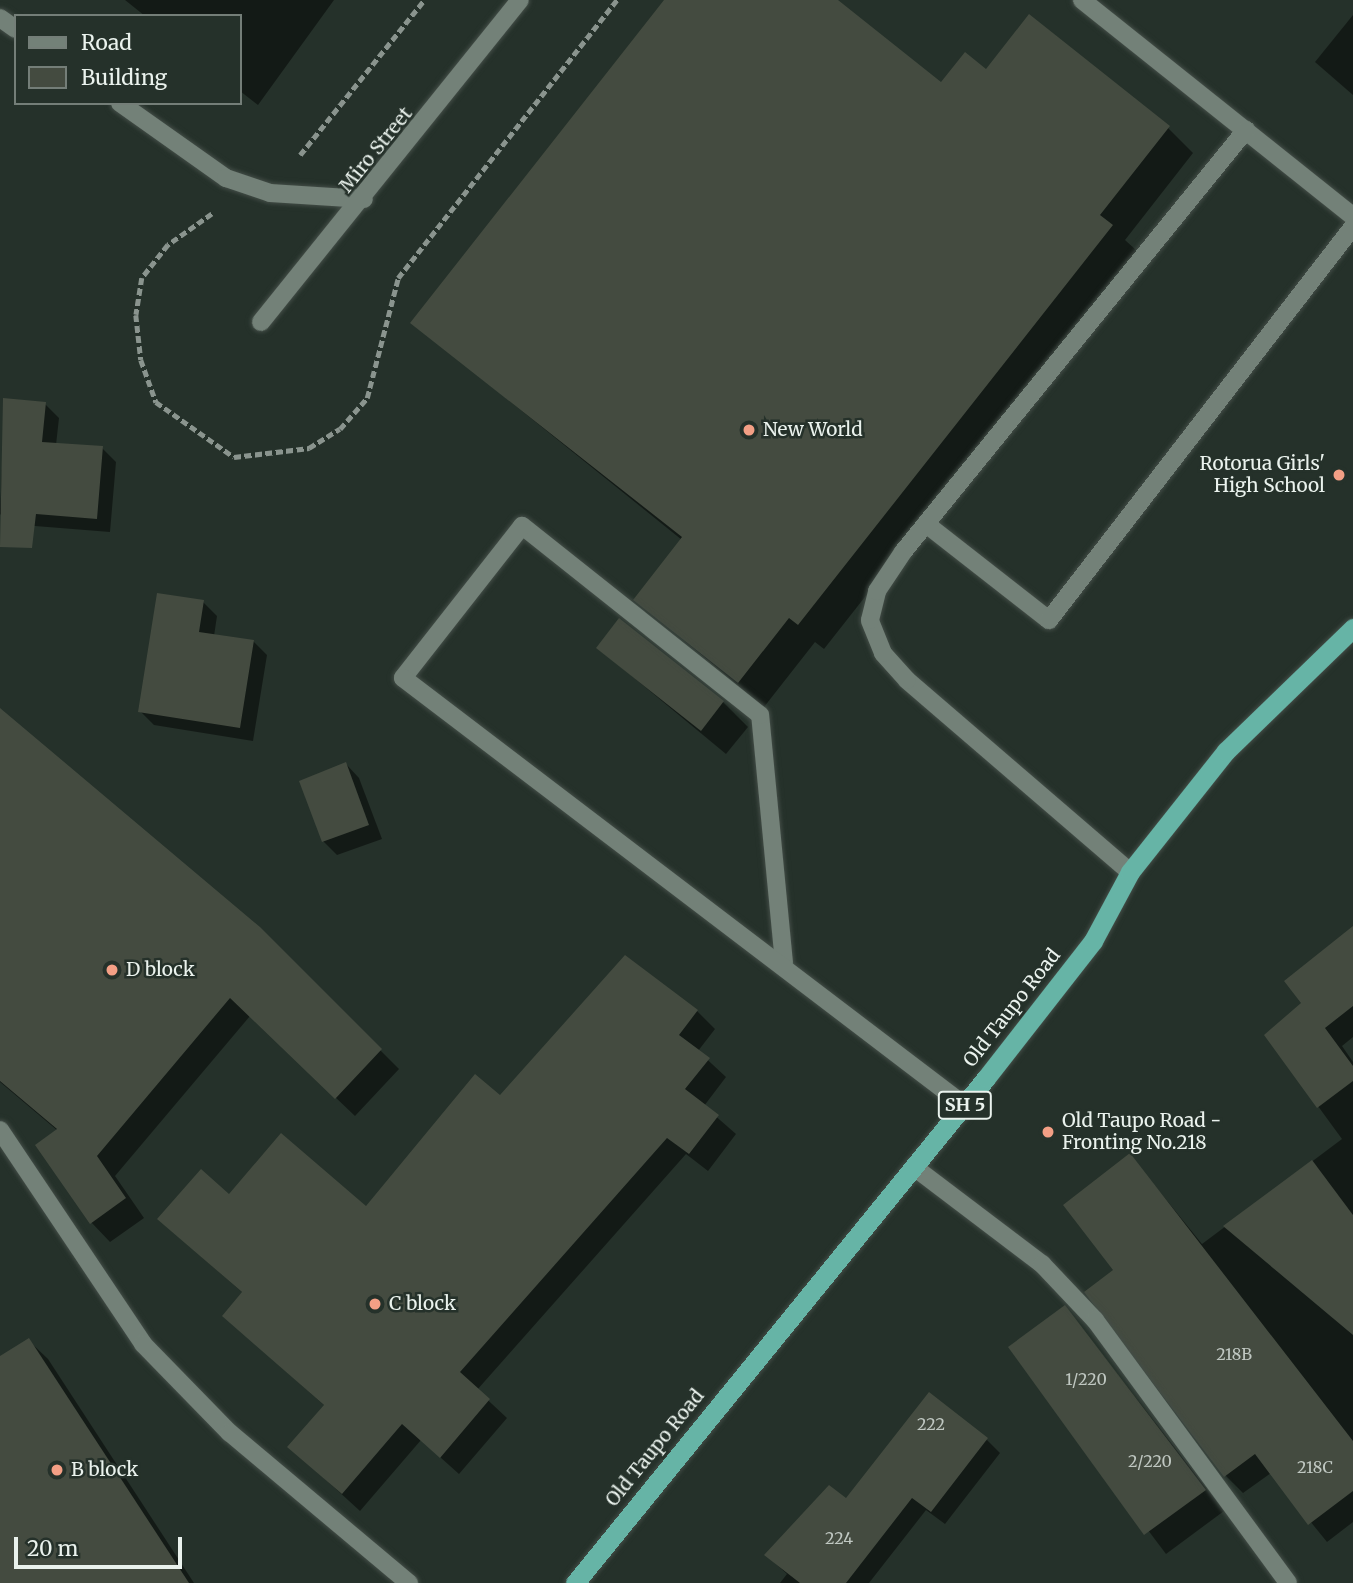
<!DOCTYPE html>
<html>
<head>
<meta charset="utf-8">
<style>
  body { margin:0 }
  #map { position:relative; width:1353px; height:1583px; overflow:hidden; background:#25312a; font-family:Merriweather,serif }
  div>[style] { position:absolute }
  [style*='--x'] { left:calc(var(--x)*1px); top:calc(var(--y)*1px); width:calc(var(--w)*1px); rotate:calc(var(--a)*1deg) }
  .shadow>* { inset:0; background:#0007 }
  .building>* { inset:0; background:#444b40 }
  .path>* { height:4.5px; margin-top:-2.25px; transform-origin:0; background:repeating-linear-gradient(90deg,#8a948e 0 7px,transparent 0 10.5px) }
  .roads { filter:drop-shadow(0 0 2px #434d47) drop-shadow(0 0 2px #434d47) }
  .service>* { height:18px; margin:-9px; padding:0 9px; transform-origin:9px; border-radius:9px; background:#738178 }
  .minor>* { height:18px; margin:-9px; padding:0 9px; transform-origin:9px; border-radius:9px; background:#738178 }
  .trunk>* { height:19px; margin:-9.5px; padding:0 9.5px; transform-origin:9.5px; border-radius:9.5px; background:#66b4a6 }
  .dots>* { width:19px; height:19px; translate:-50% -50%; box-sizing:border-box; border:4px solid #25312a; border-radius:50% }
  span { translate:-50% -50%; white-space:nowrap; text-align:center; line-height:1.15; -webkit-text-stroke:5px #25312a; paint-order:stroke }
  .number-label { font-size:16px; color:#c0c8c2 }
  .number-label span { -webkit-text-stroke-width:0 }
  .shield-label span { padding:2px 5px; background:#25312a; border:2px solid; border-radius:5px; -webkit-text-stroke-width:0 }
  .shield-label { font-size:18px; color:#eaf2ed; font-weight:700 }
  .street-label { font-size:19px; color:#eaf2ed }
  .poi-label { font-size:19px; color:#eaf2ed }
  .left { translate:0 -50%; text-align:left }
  .right { translate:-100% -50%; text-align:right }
  .legend { position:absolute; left:14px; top:14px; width:228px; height:91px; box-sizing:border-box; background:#25312a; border:2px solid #747e78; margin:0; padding:9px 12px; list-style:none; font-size:21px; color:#eaf2ed }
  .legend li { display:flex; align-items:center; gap:14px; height:35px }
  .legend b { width:35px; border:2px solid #747e78 }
  .scale { position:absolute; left:14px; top:1537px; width:168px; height:32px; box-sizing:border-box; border:4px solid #eaf2ed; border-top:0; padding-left:9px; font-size:21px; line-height:24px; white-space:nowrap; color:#eaf2ed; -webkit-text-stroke:5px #25312a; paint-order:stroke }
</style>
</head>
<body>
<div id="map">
  <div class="shadow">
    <div style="clip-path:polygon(125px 0,334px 0,258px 105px,240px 91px,240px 16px,145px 16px)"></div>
    <div style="clip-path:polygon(666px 0,835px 0,941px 84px,987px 72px,1168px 128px,1193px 153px,1125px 240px,1137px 251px,824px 649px,815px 642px,764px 707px,636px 600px,682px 540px,413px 323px)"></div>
    <div style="clip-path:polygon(1353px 15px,1353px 95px,1315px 62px)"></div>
    <div style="clip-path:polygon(5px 400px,45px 404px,59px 418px,56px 445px,102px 448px,116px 462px,110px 532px,10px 524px,0 514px)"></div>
    <div style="clip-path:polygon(203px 602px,217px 616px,214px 636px,253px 641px,267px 655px,253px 741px,154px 725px,140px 711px)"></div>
    <div style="clip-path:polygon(598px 648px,723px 702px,748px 727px,726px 754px)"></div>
    <div style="clip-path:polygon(0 728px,259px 929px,399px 1069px,355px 1116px,250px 1016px,115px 1176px,144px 1218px,110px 1242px,91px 1222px,58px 1131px,0 1082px)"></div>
    <div style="clip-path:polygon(346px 764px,359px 778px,382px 839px,337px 855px,323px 841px)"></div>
    <div style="clip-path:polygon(1353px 929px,1353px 1037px,1342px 1046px,1353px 1062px,1353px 1522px,1327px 1542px,1271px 1473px,1243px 1493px,1226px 1476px,1130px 1155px,1202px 1244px,1342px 1139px,1266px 1035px,1304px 1003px)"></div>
    <div style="clip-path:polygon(697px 1011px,715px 1029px,698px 1051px,726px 1077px,704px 1106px,736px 1134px,708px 1171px,686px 1154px,477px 1390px,507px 1418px,459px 1474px,421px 1440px,360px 1511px,290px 1447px,325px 1406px,224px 1316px,243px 1293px,178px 1236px,229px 1196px,366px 1209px,500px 1098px)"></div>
    <div style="clip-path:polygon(1065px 1307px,1224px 1511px,1166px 1554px,1010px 1347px)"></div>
    <div style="clip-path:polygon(28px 1340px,48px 1359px,194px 1583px,0 1583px,0 1358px)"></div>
    <div style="clip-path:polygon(987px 1440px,1000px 1453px,945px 1524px,926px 1510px,869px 1583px,780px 1583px,787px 1574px,766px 1555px,846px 1501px)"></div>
  </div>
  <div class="building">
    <div style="clip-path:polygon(664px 0,838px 0,941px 82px,965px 52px,986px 69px,1029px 14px,1170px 126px,1100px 215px,1113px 225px,798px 625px,789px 618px,738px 683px,633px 600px,682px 537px,410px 323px)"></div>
    <div style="clip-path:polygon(3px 398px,46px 402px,42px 442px,103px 446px,97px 519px,36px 514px,32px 548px,0 547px)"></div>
    <div style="clip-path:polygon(157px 593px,204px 600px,199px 632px,254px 640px,240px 728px,138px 712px)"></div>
    <div style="clip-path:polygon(619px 618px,724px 701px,701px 731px,596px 648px)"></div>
    <div style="clip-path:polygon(0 708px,260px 927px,382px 1049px,335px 1099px,230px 998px,97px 1156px,126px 1198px,90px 1224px,35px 1145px,57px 1129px,0 1081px)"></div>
    <div style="clip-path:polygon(346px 762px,369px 825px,322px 842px,299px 781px)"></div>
    <div style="clip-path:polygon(1353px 926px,1353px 1006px,1325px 1028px,1353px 1066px,1353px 1081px,1317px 1108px,1264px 1035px,1301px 1003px,1284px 981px)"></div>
    <div style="clip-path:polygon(625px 955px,698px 1010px,679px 1035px,710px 1058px,685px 1089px,719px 1115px,689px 1154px,667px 1138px,460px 1372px,490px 1399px,440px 1458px,402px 1424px,342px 1494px,287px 1447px,324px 1405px,222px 1316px,242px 1292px,157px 1219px,201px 1169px,229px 1194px,281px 1133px,366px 1206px,475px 1074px,500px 1095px)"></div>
    <div style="clip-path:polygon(1130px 1153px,1353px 1441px,1353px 1491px,1308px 1525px,1255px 1454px,1224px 1477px,1084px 1292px,1113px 1270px,1063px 1205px)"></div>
    <div style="clip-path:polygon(1312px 1160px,1353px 1215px,1353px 1335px,1223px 1226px)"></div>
    <div style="clip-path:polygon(1065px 1305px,1206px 1490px,1144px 1535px,1008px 1347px)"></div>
    <div style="clip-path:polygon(29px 1338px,189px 1583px,0 1583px,0 1356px)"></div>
    <div style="clip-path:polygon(929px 1392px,988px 1438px,931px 1512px,912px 1498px,846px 1583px,800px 1583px,764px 1555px,829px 1485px,846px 1498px)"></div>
  </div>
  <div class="path">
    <div style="--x:300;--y:155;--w:198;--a:-51.3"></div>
    <div style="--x:212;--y:214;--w:54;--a:144.8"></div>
    <div style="--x:168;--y:245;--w:42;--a:128.2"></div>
    <div style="--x:142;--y:278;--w:37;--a:99"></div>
    <div style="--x:136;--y:315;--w:45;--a:83.7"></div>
    <div style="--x:141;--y:360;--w:45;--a:70.3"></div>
    <div style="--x:156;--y:402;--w:95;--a:35.2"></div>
    <div style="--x:234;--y:457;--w:76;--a:-6.8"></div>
    <div style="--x:309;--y:448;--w:36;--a:-32"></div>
    <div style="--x:340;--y:429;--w:41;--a:-48.9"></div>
    <div style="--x:367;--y:398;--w:124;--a:-75.5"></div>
    <div style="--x:398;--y:278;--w:354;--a:-51.8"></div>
  </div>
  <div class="roads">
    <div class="service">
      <div style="--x:1082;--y:0;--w:347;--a:38.6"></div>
      <div style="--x:0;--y:18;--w:19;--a:35"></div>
      <div style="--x:120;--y:103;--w:130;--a:35.3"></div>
      <div style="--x:226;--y:178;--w:46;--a:18.8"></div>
      <div style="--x:270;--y:193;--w:94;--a:3.7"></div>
      <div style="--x:926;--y:524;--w:156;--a:38"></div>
      <div style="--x:1049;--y:620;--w:498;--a:-52.3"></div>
      <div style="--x:1130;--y:872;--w:294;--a:-139.3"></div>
      <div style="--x:907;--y:680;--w:36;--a:-132"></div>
      <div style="--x:883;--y:653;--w:35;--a:-112"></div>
      <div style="--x:870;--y:620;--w:30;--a:-76"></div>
      <div style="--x:877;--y:591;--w:47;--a:-56.3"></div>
      <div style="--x:903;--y:552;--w:544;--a:-50.9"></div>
      <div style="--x:784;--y:963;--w:249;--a:-95.5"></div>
      <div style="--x:760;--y:715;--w:304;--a:-141.5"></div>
      <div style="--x:522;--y:526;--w:193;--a:128.1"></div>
      <div style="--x:403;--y:678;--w:705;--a:37.28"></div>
      <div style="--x:0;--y:1130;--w:257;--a:56.2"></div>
      <div style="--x:143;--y:1344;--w:124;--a:45.7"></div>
      <div style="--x:230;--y:1433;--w:234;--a:40"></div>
      <div style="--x:914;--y:1167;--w:161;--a:37.2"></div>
      <div style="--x:1042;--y:1264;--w:77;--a:46.6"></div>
      <div style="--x:1095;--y:1320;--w:326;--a:53.7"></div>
    </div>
    <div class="minor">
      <div style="--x:261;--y:322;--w:413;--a:-51.2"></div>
    </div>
    <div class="trunk">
      <div style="--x:575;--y:1583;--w:651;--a:-50.86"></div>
      <div style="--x:986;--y:1078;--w:174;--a:-52"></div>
      <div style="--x:1093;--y:941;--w:78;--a:-61.8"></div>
      <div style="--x:1130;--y:872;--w:154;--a:-51.6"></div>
      <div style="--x:1226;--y:751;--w:177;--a:-44.1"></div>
    </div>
  </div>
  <div class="dots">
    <div style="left:749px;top:430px;background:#f39f85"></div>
    <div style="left:1339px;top:475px;background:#f39f85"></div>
    <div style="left:112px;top:970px;background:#f39f85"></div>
    <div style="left:1048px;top:1132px;background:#f39f85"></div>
    <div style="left:375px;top:1304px;background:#f39f85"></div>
    <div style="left:57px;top:1470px;background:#f39f85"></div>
  </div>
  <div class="number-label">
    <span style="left:1234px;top:1354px">218B</span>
    <span style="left:1086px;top:1379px">1/220</span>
    <span style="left:931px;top:1424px">222</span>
    <span style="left:1150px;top:1461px">2/220</span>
    <span style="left:1315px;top:1467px">218C</span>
    <span style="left:839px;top:1538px">224</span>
  </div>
  <div class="shield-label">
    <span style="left:965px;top:1105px">SH 5</span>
  </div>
  <div class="street-label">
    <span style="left:376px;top:150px;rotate:-51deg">Miro Street</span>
    <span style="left:1012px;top:1008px;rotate:-52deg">Old Taupo Road</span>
    <span style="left:655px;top:1448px;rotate:-51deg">Old Taupo Road</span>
  </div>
  <div class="poi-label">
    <span class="left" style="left:763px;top:430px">New World</span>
    <span class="right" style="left:1325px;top:475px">Rotorua Girls'<br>High School</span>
    <span class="left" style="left:126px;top:970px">D block</span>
    <span class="left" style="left:1062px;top:1132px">Old Taupo Road -<br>Fronting No.218</span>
    <span class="left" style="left:389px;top:1304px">C block</span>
    <span class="left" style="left:71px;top:1470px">B block</span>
  </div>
  <ul class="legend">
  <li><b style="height:9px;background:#738178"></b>Road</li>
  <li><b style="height:19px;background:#444b40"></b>Building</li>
  </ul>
  <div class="scale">20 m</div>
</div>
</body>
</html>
